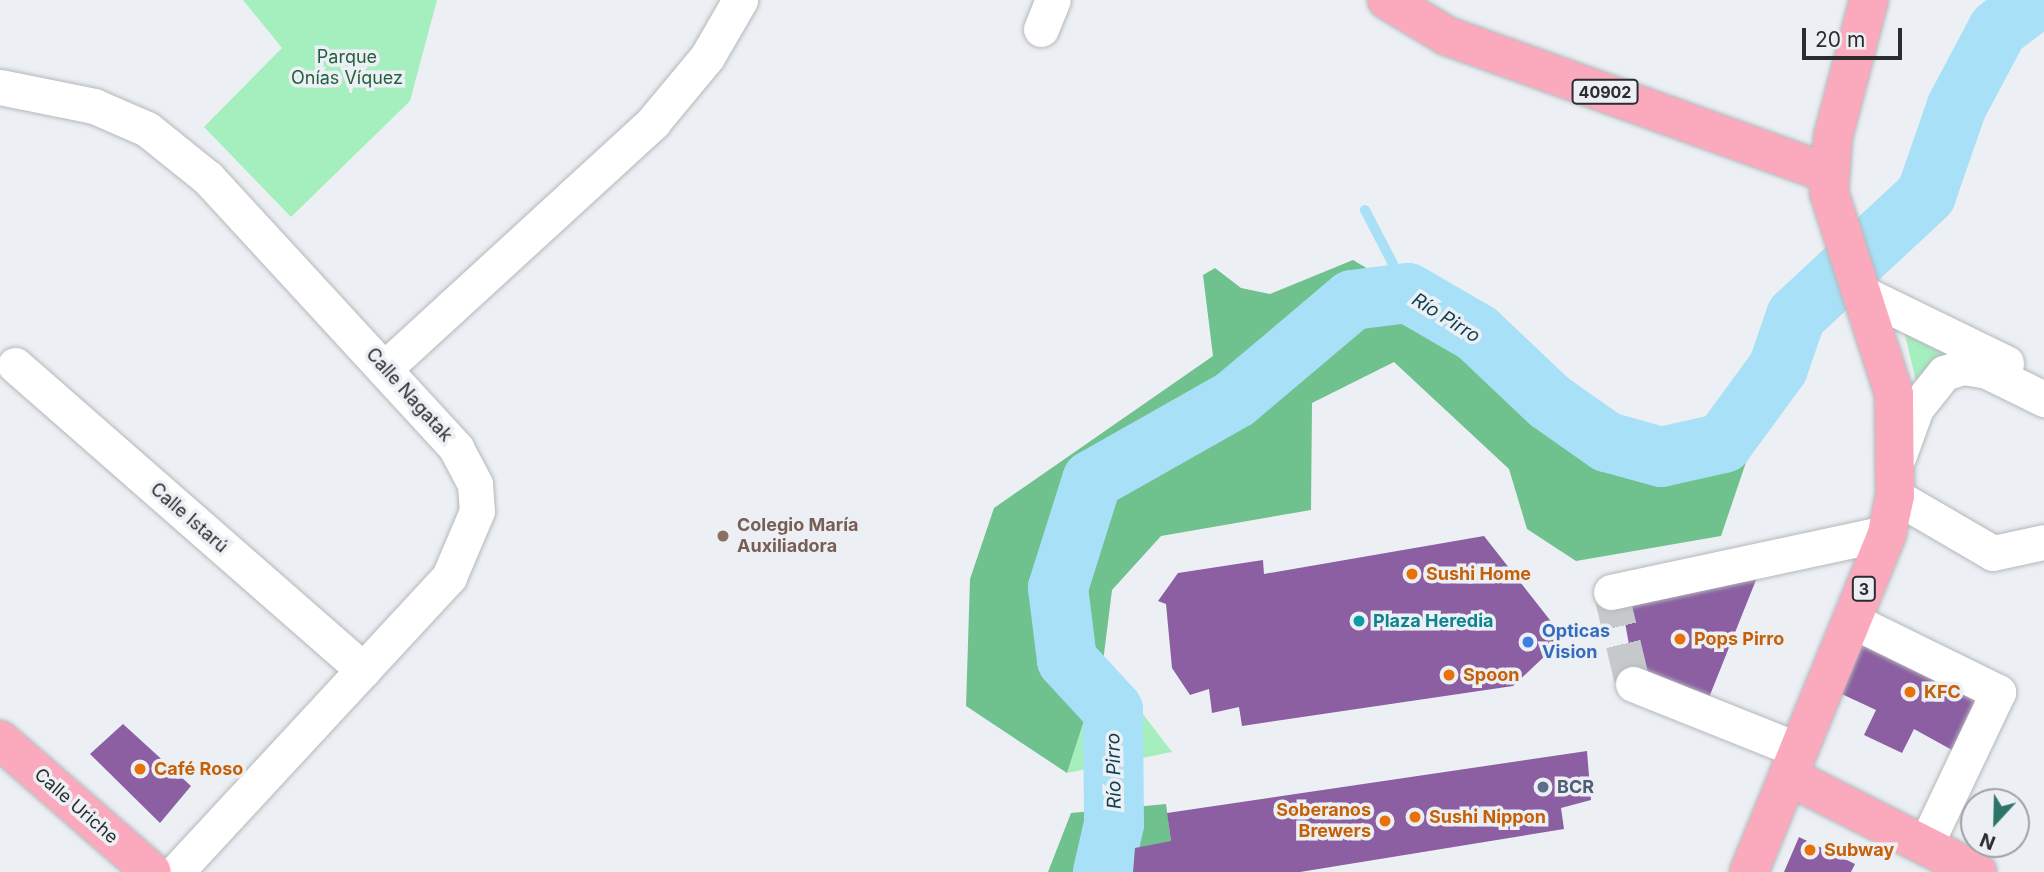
<!DOCTYPE html>
<html>
<head>
<meta charset="utf-8">
<style>
  body { margin:0 }
  #map { position:relative; width:2044px; height:872px; overflow:hidden; background:#ecf0f4; font-family:Inter,sans-serif }
  div>[style] { position:absolute }
  [style*='--x'] { left:calc(var(--x)*1px); top:calc(var(--y)*1px); width:calc(var(--w)*1px); rotate:calc(var(--a)*1deg) }
  .green>* { inset:0; background:#a5eebe }
  .forest>* { inset:0; background:#6fc18e }
  .stream>* { height:10px; margin:-5px; padding:0 5px; transform-origin:5px; border-radius:5px; background:#a8e1f7 }
  .river>* { height:60px; margin:-30px; padding:0 30px; transform-origin:30px; border-radius:30px; background:#a8e1f7 }
  .building>* { inset:0; background:#8b5fa1 }
  .minor-tunnel>* { height:35px; margin-top:-17.5px; transform-origin:0; background:repeating-linear-gradient(90deg,#c5c9cc 0 35px,transparent 0 53px) }
  .roads { filter:drop-shadow(0 0 2px #b4b7bb) drop-shadow(0 0 2px #b4b7bb) }
  .minor>* { height:35px; margin:-17.5px; padding:0 17.5px; transform-origin:17.5px; border-radius:17.5px; background:#fff }
  .major>* { height:38px; margin:-19px; padding:0 19px; transform-origin:19px; border-radius:19px; background:#faaabc }
  .dots>* { width:19px; height:19px; translate:-50% -50%; box-sizing:border-box; border:4px solid #ecf0f4; border-radius:50% }
  span { translate:-50% -50%; white-space:nowrap; text-align:center; line-height:1.15; -webkit-text-stroke:7px #ecf0f4; paint-order:stroke }
  .shield-label span { padding:2px 5px; background:#ecf0f4; border:2px solid; border-radius:5px; -webkit-text-stroke-width:0 }
  .shield-label { font-size:16px; color:#2b2c2e; font-weight:700 }
  .park-label { font-size:18px; color:#25603e }
  .street-label { font-size:18px; color:#2b2c2e }
  .education-label { font-size:18px; color:#785e54; font-weight:700 }
  .left { translate:0 -50%; text-align:left }
  .food-label { font-size:18px; color:#c56008; font-weight:700 }
  .right { translate:-100% -50%; text-align:right }
  .culture-label { font-size:18px; color:#0d838f; font-weight:700 }
  .shop-label { font-size:18px; color:#366cbe; font-weight:700 }
  .service-label { font-size:18px; color:#4e5e75; font-weight:700 }
  .water-label { font-size:19px; color:#0e3e4d; font-style:italic }
  .north { position:absolute; left:1960px; top:788px; width:70px; height:70px; box-sizing:border-box; background:#ecf0f4; border:2px solid #9fa2a5; border-radius:50%; rotate:202deg; font-size:19px; font-weight:700; line-height:28px; text-align:center; color:#2b2c2e }
  .north::after { content:''; display:block; margin:auto; width:24px; height:32px; background:#2f7468; clip-path:polygon(50% 0,100% 100%,50% 72%,0 100%) }
  .scale { position:absolute; left:1802px; top:28px; width:100px; height:32px; box-sizing:border-box; border:4px solid #2b2c2e; border-top:0; padding-left:9px; font-size:21px; line-height:24px; white-space:nowrap; color:#2b2c2e; -webkit-text-stroke:5px #ecf0f4; paint-order:stroke }
</style>
</head>
<body>
<div id="map">
  <div class="green">
    <div style="clip-path:polygon(243px 0,437px 0,410px 101px,291px 217px,204px 127px,282px 48px)"></div>
    <div style="clip-path:polygon(1903px 326px,1966px 353px,1921px 403px)"></div>
    <div style="clip-path:polygon(1103px 662px,1172px 752px,1067px 773px)"></div>
  </div>
  <div class="forest">
    <div style="clip-path:polygon(1353px 260px,1477px 333px,1550px 402px,1607px 442px,1660px 457px,1723px 443px,1778px 368px,1721px 536px,1576px 561px,1527px 529px,1509px 469px,1394px 362px,1312px 403px,1311px 510px,1161px 536px,1112px 590px,1103px 662px,1067px 773px,966px 706px,970px 579px,994px 508px,1213px 356px,1203px 275px,1215px 268px,1241px 288px,1270px 294px)"></div>
    <div style="clip-path:polygon(1166px 804px,1171px 841px,1133px 872px,1048px 872px,1071px 813px)"></div>
  </div>
  <div class="stream">
    <div style="--x:1365;--y:210;--w:93;--a:62.6"></div>
  </div>
  <div class="river">
    <div style="--x:1103;--y:872;--w:49;--a:-77.1"></div>
    <div style="--x:1114;--y:824;--w:114;--a:-90.5"></div>
    <div style="--x:1113;--y:710;--w:68;--a:-132.6"></div>
    <div style="--x:1067;--y:660;--w:73;--a:-97.1"></div>
    <div style="--x:1058;--y:588;--w:113;--a:-72.5"></div>
    <div style="--x:1092;--y:480;--w:164;--a:-29.5"></div>
    <div style="--x:1235;--y:399;--w:153;--a:-40.2"></div>
    <div style="--x:1352;--y:300;--w:56;--a:-7.1"></div>
    <div style="--x:1408;--y:293;--w:80;--a:30.1"></div>
    <div style="--x:1477;--y:333;--w:100;--a:43.4"></div>
    <div style="--x:1550;--y:402;--w:70;--a:35.1"></div>
    <div style="--x:1607;--y:442;--w:56;--a:15.5"></div>
    <div style="--x:1661;--y:457;--w:64;--a:-12.7"></div>
    <div style="--x:1723;--y:443;--w:93;--a:-53.7"></div>
    <div style="--x:1778;--y:368;--w:55;--a:-70.9"></div>
    <div style="--x:1796;--y:316;--w:178;--a:-42.9"></div>
    <div style="--x:1926;--y:195;--w:94;--a:-70.8"></div>
    <div style="--x:1957;--y:106;--w:87;--a:-62"></div>
    <div style="--x:1998;--y:29;--w:48;--a:-37.3"></div>
  </div>
  <div class="building">
    <div style="clip-path:polygon(1484px 536px,1564px 638px,1513px 686px,1242px 726px,1239px 707px,1212px 713px,1209px 689px,1190px 695px,1172px 668px,1166px 604px,1158px 601px,1178px 573px,1263px 560px,1264px 574px)"></div>
    <div style="clip-path:polygon(1758px 575px,1706px 705px,1635px 677px,1621px 601px)"></div>
    <div style="clip-path:polygon(1858px 631px,1989px 694px,1961px 755px,1914px 729px,1902px 753px,1864px 735px,1876px 710px,1831px 689px)"></div>
    <div style="clip-path:polygon(123px 724px,191px 786px,160px 823px,90px 754px)"></div>
    <div style="clip-path:polygon(1587px 751px,1591px 800px,1561px 808px,1564px 829px,1300px 872px,1133px 872px,1135px 848px,1171px 841px,1167px 813px)"></div>
    <div style="clip-path:polygon(1799px 837px,1855px 864px,1851px 872px,1784px 872px)"></div>
  </div>
  <div class="minor-tunnel">
    <div style="--x:1611;--y:592;--w:95;--a:76.6"></div>
  </div>
  <div class="roads">
    <div class="minor">
      <div style="--x:1041;--y:29;--w:31;--a:-68"></div>
      <div style="--x:0;--y:87;--w:96;--a:11.4"></div>
      <div style="--x:94;--y:106;--w:58;--a:23.5"></div>
      <div style="--x:147;--y:129;--w:78;--a:38.8"></div>
      <div style="--x:208;--y:178;--w:367;--a:47.4"></div>
      <div style="--x:456;--y:448;--w:41;--a:62.2"></div>
      <div style="--x:475;--y:484;--w:27;--a:86"></div>
      <div style="--x:477;--y:511;--w:72;--a:113"></div>
      <div style="--x:449;--y:577;--w:402;--a:132.8"></div>
      <div style="--x:1864;--y:294;--w:158;--a:25.9"></div>
      <div style="--x:15;--y:365;--w:463;--a:41.2"></div>
      <div style="--x:385;--y:368;--w:364;--a:-42.5"></div>
      <div style="--x:653;--y:122;--w:85;--a:-50.3"></div>
      <div style="--x:707;--y:57;--w:66;--a:-59.9"></div>
      <div style="--x:1899;--y:455;--w:50;--a:-70.1"></div>
      <div style="--x:1916;--y:408;--w:45;--a:-51.3"></div>
      <div style="--x:1944;--y:373;--w:20;--a:-18"></div>
      <div style="--x:1963;--y:367;--w:24;--a:9"></div>
      <div style="--x:1987;--y:371;--w:64;--a:26.2"></div>
      <div style="--x:1895;--y:496;--w:113;--a:30.2"></div>
      <div style="--x:1993;--y:553;--w:52;--a:-12.2"></div>
      <div style="--x:1611;--y:592;--w:282;--a:-12.1"></div>
      <div style="--x:1851;--y:620;--w:164;--a:26.1"></div>
      <div style="--x:1998;--y:692;--w:170;--a:115.4"></div>
      <div style="--x:1633;--y:684;--w:178;--a:21.8"></div>
    </div>
    <div class="major">
      <div style="--x:1387;--y:0;--w:70;--a:31"></div>
      <div style="--x:1447;--y:36;--w:405;--a:19.8"></div>
      <div style="--x:0;--y:740;--w:201;--a:41"></div>
      <div style="--x:1788;--y:776;--w:212;--a:26.9"></div>
      <div style="--x:1749;--y:872;--w:366;--a:-67.8"></div>
      <div style="--x:1887;--y:533;--w:38;--a:-78"></div>
      <div style="--x:1895;--y:496;--w:102;--a:-90.6"></div>
      <div style="--x:1894;--y:394;--w:211;--a:-107.9"></div>
      <div style="--x:1829;--y:193;--w:56;--a:-85.9"></div>
      <div style="--x:1833;--y:137;--w:142;--a:-75.3"></div>
    </div>
  </div>
  <div class="dots">
    <div style="left:723px;top:536px;background:#8d6e63"></div>
    <div style="left:1412px;top:574px;background:#e8710a"></div>
    <div style="left:1359px;top:621px;background:#0f9aa8"></div>
    <div style="left:1680px;top:639px;background:#e8710a"></div>
    <div style="left:1528px;top:642px;background:#3f7fe0"></div>
    <div style="left:1449px;top:675px;background:#e8710a"></div>
    <div style="left:1910px;top:692px;background:#e8710a"></div>
    <div style="left:140px;top:769px;background:#e8710a"></div>
    <div style="left:1543px;top:787px;background:#5c6f8a"></div>
    <div style="left:1415px;top:817px;background:#e8710a"></div>
    <div style="left:1385px;top:821px;background:#e8710a"></div>
    <div style="left:1810px;top:850px;background:#e8710a"></div>
  </div>
  <div class="shield-label">
    <span style="left:1605px;top:92px">40902</span>
    <span style="left:1864px;top:589px">3</span>
  </div>
  <div class="park-label">
    <span style="left:347px;top:68px">Parque<br>Onías Víquez</span>
  </div>
  <div class="street-label">
    <span style="left:409px;top:395px;rotate:48deg">Calle Nagatak</span>
    <span style="left:189px;top:518px;rotate:41deg">Calle Istarú</span>
    <span style="left:76px;top:806px;rotate:41deg">Calle Uriche</span>
  </div>
  <div class="education-label">
    <span class="left" style="left:737px;top:536px">Colegio María<br>Auxiliadora</span>
  </div>
  <div class="food-label">
    <span class="left" style="left:1426px;top:574px">Sushi Home</span>
    <span class="left" style="left:1694px;top:639px">Pops Pirro</span>
    <span class="left" style="left:1463px;top:675px">Spoon</span>
    <span class="left" style="left:1924px;top:692px">KFC</span>
    <span class="left" style="left:154px;top:769px">Café Roso</span>
    <span class="right" style="left:1371px;top:821px">Soberanos<br>Brewers</span>
    <span class="left" style="left:1429px;top:817px">Sushi Nippon</span>
    <span class="left" style="left:1824px;top:850px">Subway</span>
  </div>
  <div class="culture-label">
    <span class="left" style="left:1373px;top:621px">Plaza Heredia</span>
  </div>
  <div class="shop-label">
    <span class="left" style="left:1542px;top:642px">Opticas<br>Vision</span>
  </div>
  <div class="service-label">
    <span class="left" style="left:1557px;top:787px">BCR</span>
  </div>
  <div class="water-label">
    <span style="left:1446px;top:318px;rotate:32deg">Río Pirro</span>
    <span style="left:1114px;top:771px;rotate:-91deg">Río Pirro</span>
  </div>
  <div class="north">N</div>
  <div class="scale">20 m</div>
</div>
</body>
</html>
